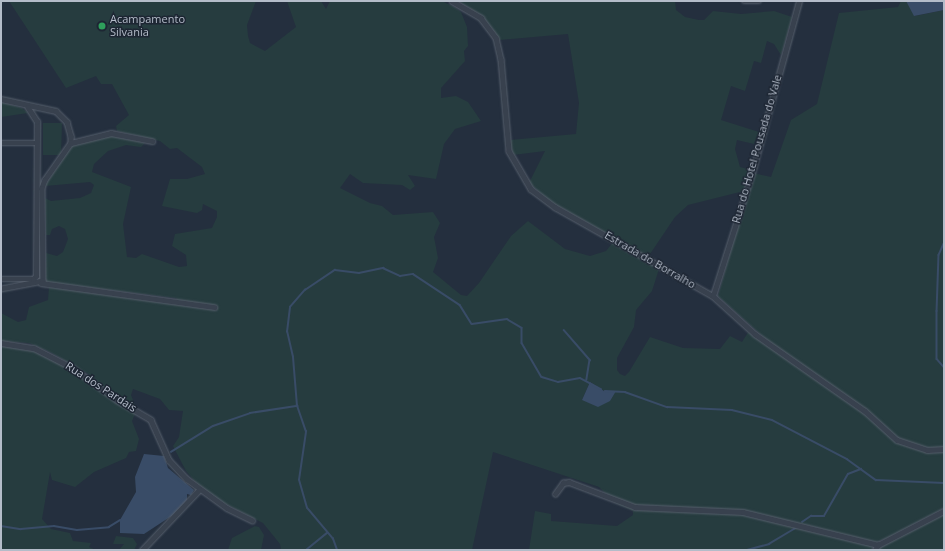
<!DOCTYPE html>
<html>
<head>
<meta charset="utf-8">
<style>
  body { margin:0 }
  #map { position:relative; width:945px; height:551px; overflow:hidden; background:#242f3e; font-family:"Open Sans",sans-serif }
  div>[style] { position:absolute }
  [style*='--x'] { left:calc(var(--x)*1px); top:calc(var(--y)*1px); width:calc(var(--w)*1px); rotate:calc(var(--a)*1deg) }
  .green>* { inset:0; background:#263c3f }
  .water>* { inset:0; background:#394c67 }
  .stream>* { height:1.5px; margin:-0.75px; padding:0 0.75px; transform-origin:0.75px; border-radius:0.75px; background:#394c67 }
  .roads { filter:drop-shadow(0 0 1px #565f6c) drop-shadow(0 0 1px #565f6c) }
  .minor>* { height:4.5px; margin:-2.25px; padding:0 2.25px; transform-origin:2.25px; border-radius:2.25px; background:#38414e }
  .dots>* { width:11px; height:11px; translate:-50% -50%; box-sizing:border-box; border:2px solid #1d2633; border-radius:50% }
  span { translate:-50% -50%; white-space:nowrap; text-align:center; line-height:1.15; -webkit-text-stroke:3px #1d2633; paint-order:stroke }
  .poi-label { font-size:11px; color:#b4bcc9 }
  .left { translate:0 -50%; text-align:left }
  .street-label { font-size:11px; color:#b4bcc9 }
  .frame { position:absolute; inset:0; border:2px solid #b4bcc9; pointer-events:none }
</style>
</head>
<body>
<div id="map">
  <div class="green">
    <div style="clip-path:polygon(evenodd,9px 1px,256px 1px,247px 25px,248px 36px,250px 43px,265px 51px,296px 27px,287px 1px,321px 1px,326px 9px,330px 1px,442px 1px,454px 7px,461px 12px,467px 27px,468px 46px,464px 51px,465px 61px,441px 88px,441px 98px,456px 96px,468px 102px,481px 121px,455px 129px,444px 144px,436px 179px,408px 175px,415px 186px,410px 190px,402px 185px,363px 183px,350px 174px,340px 188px,370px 203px,382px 206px,393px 215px,433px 212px,440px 223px,434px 237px,438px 258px,433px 272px,461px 295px,467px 296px,479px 283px,511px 236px,528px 221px,565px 249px,590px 256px,606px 251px,614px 241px,659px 269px,652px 291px,636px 310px,634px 327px,617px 358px,617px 370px,620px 374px,625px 376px,629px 372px,650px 337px,683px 348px,720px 349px,730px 336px,742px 342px,749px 331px,865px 413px,895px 440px,932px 453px,944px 451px,944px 508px,892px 536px,877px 542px,872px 541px,872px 550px,529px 550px,535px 511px,551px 514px,551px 521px,617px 526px,633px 515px,633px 511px,615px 503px,599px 487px,493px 452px,472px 550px,281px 550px,280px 544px,263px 523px,224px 503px,199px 486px,186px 471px,173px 446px,179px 437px,183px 411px,169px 410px,160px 399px,133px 389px,131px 395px,137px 410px,109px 393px,92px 376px,50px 352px,29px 343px,1px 341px,1px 313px,18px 322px,26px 320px,29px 307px,48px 300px,49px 287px,178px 303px,176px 298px,45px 282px,46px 253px,57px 256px,63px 252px,68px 239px,65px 229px,59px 226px,52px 229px,50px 235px,46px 235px,45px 198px,51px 201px,80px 198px,91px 193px,94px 185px,90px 182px,45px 186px,73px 143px,107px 135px,145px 143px,141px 147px,126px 145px,108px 151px,94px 164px,92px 172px,131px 187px,123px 224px,127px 257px,136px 258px,142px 254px,179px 267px,187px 266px,186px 255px,172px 246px,175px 234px,212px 228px,217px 217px,217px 211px,203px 204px,202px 210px,197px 213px,162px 206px,170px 179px,187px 179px,205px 174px,202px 167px,177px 148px,170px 149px,160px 141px,117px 131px,116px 126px,129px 115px,112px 84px,101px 84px,96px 76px,66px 88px,9px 1px,590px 382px,604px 391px,616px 391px,582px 400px,590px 382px)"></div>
    <div style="clip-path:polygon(458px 1px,675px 1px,676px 10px,685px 17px,699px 20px,704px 20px,713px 11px,741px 14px,774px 11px,792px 17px,781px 55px,774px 44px,767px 41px,761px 63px,754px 61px,745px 91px,731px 86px,721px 120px,759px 132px,754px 144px,737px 140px,735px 149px,740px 167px,751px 170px,744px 191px,688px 205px,675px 217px,648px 257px,551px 202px,529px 183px,545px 151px,513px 155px,510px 140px,576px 134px,579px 103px,568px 34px,499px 40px,479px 14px)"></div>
    <div style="clip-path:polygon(901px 1px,906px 1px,915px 16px,944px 10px,944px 449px,937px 450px,903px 442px,770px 343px,718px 296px,753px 173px,771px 177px,791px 120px,817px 104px,839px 13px,898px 7px)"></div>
    <div style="clip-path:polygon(1px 102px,22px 108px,28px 113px,1px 117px)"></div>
    <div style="clip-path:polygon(43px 123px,62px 123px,61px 155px,43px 155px)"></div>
    <div style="clip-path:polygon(1px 345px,28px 348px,78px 372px,135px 414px,132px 421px,139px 439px,136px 451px,129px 452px,126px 458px,94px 472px,75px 487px,52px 480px,50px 472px,42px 519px,51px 529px,70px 533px,73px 541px,91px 543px,89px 547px,96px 550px,1px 550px)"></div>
    <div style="clip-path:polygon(944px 513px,944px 550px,877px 550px,883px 545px)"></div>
    <div style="clip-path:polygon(255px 526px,259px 527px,264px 535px,261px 550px,228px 550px,232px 538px)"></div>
    <div style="clip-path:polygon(116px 536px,133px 538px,137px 544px,134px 550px,119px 550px,124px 544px,113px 544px)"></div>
  </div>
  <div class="water">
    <div style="clip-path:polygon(906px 1px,944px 1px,944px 10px,914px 16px)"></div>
    <div style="clip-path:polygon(590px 382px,604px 391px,616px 391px,610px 401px,598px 407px,582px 400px)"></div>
    <div style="clip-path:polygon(144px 454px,164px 456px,168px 468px,194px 490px,191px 495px,187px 494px,187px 501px,176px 513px,144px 534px,120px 533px,120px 520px,136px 492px,135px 477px)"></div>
  </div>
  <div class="stream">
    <div style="--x:944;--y:244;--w:12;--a:114"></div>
    <div style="--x:939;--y:255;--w:56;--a:92"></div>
    <div style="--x:937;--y:311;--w:48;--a:90"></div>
    <div style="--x:937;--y:359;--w:11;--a:49"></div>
    <div style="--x:564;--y:330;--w:40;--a:49"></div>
    <div style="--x:590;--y:360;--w:20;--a:99"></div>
    <div style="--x:605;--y:391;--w:20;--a:3"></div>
    <div style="--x:625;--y:392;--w:45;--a:19.7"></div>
    <div style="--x:667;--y:407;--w:65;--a:2.6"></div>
    <div style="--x:732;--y:410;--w:41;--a:14"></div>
    <div style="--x:772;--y:420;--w:85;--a:27.5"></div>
    <div style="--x:847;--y:459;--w:36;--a:36"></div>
    <div style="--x:876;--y:480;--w:68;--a:2.5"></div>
    <div style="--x:171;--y:452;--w:49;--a:-31.8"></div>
    <div style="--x:213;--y:426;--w:39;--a:-19"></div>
    <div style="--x:250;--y:413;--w:48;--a:-8.5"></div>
    <div style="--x:802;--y:522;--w:11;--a:-34"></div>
    <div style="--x:811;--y:516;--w:13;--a:0"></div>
    <div style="--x:824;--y:516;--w:48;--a:-60.3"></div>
    <div style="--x:848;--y:474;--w:14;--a:-21"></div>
    <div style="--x:1;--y:526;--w:20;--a:9"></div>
    <div style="--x:21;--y:529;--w:33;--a:-5"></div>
    <div style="--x:54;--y:526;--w:23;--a:10"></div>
    <div style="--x:77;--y:530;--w:32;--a:-5"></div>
    <div style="--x:109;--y:527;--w:13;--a:-32"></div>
    <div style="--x:306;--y:550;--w:27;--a:-39"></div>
    <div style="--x:337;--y:550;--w:12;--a:-110"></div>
    <div style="--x:333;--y:539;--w:40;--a:-130"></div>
    <div style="--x:307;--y:508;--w:29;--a:-106"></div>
    <div style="--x:299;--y:480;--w:49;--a:-81.7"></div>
    <div style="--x:306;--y:432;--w:28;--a:-109"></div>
    <div style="--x:297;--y:406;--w:49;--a:-94.7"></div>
    <div style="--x:293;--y:357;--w:26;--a:-103"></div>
    <div style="--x:287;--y:332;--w:25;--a:-83"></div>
    <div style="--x:290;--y:307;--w:23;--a:-49"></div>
    <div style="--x:305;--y:290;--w:36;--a:-34"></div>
    <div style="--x:335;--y:270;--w:24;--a:7"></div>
    <div style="--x:359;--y:273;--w:25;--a:-12"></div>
    <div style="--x:383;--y:268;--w:19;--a:25"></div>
    <div style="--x:400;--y:276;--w:13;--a:-9"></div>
    <div style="--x:413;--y:274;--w:56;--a:33.4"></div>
    <div style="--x:460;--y:305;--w:22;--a:58"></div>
    <div style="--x:472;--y:324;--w:35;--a:-8"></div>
    <div style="--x:507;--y:319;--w:17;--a:31"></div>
    <div style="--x:522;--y:328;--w:15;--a:90"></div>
    <div style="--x:522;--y:343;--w:39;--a:60"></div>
    <div style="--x:542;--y:377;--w:17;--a:17"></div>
    <div style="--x:558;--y:382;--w:22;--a:-10"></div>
    <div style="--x:580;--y:378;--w:24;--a:28"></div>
    <div style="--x:747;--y:550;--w:23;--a:-15"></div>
    <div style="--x:769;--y:544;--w:31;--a:-31"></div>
  </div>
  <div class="roads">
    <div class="minor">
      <div style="--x:452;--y:1;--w:34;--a:30"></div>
      <div style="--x:481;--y:18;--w:25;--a:53"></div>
      <div style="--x:496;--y:38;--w:22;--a:77"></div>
      <div style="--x:501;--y:59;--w:92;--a:85"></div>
      <div style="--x:509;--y:151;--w:44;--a:59.9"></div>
      <div style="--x:531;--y:189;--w:30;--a:37"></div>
      <div style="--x:555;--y:207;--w:181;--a:29.4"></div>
      <div style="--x:713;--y:296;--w:57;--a:42.1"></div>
      <div style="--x:755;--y:334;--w:134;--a:35"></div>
      <div style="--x:865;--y:411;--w:43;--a:42.2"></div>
      <div style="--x:897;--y:440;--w:32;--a:18"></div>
      <div style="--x:927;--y:450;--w:17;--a:-3"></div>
      <div style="--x:744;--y:1;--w:15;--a:0"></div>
      <div style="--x:1;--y:99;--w:56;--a:12.3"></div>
      <div style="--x:56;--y:111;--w:16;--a:45"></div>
      <div style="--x:67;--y:122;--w:15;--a:74"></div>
      <div style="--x:71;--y:136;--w:7;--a:90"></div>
      <div style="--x:71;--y:143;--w:45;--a:125.1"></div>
      <div style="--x:45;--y:180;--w:9;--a:111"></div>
      <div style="--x:42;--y:188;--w:93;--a:89.4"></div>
      <div style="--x:43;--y:281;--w:43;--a:169.2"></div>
      <div style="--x:1;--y:143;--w:36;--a:0"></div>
      <div style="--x:71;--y:143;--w:41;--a:-14"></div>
      <div style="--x:111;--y:133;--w:42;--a:11"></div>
      <div style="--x:1;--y:279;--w:32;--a:0"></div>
      <div style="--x:33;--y:279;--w:4;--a:-45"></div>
      <div style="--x:36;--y:276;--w:154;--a:-89.6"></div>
      <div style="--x:37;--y:122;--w:17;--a:-123"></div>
      <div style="--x:41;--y:283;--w:175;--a:7.9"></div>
      <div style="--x:713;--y:296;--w:129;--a:-72.4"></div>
      <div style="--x:752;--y:173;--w:178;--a:-74.7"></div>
      <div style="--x:1;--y:343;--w:33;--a:9"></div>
      <div style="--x:34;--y:348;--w:44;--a:27.1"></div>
      <div style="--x:73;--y:368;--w:54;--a:36"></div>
      <div style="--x:117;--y:400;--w:39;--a:30"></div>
      <div style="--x:151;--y:420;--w:44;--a:65.8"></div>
      <div style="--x:169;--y:460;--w:26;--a:47"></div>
      <div style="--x:187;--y:479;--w:49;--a:35.9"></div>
      <div style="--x:227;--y:508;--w:28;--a:26"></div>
      <div style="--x:555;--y:494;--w:14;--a:-54"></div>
      <div style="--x:563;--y:483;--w:6;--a:-9"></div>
      <div style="--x:569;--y:482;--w:71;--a:20.7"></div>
      <div style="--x:635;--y:507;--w:108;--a:2.7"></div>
      <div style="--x:743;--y:512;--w:139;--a:13.7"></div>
      <div style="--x:142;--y:550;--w:83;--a:-46.5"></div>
      <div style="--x:875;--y:550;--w:6;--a:-59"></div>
      <div style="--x:878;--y:545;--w:74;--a:-27.3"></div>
    </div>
  </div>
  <div class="dots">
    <div style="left:102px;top:26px;background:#2e9e5b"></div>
  </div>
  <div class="poi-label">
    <span class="left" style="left:110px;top:26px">Acampamento<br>Silvania</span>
  </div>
  <div class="street-label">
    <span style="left:757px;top:149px;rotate:-74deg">Rua do Hotel Pousada do Vale</span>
    <span style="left:650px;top:260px;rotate:30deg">Estrada do Borralho</span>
    <span style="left:101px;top:387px;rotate:33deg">Rua dos Pardais</span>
  </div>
  <div class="frame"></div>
</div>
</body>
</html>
